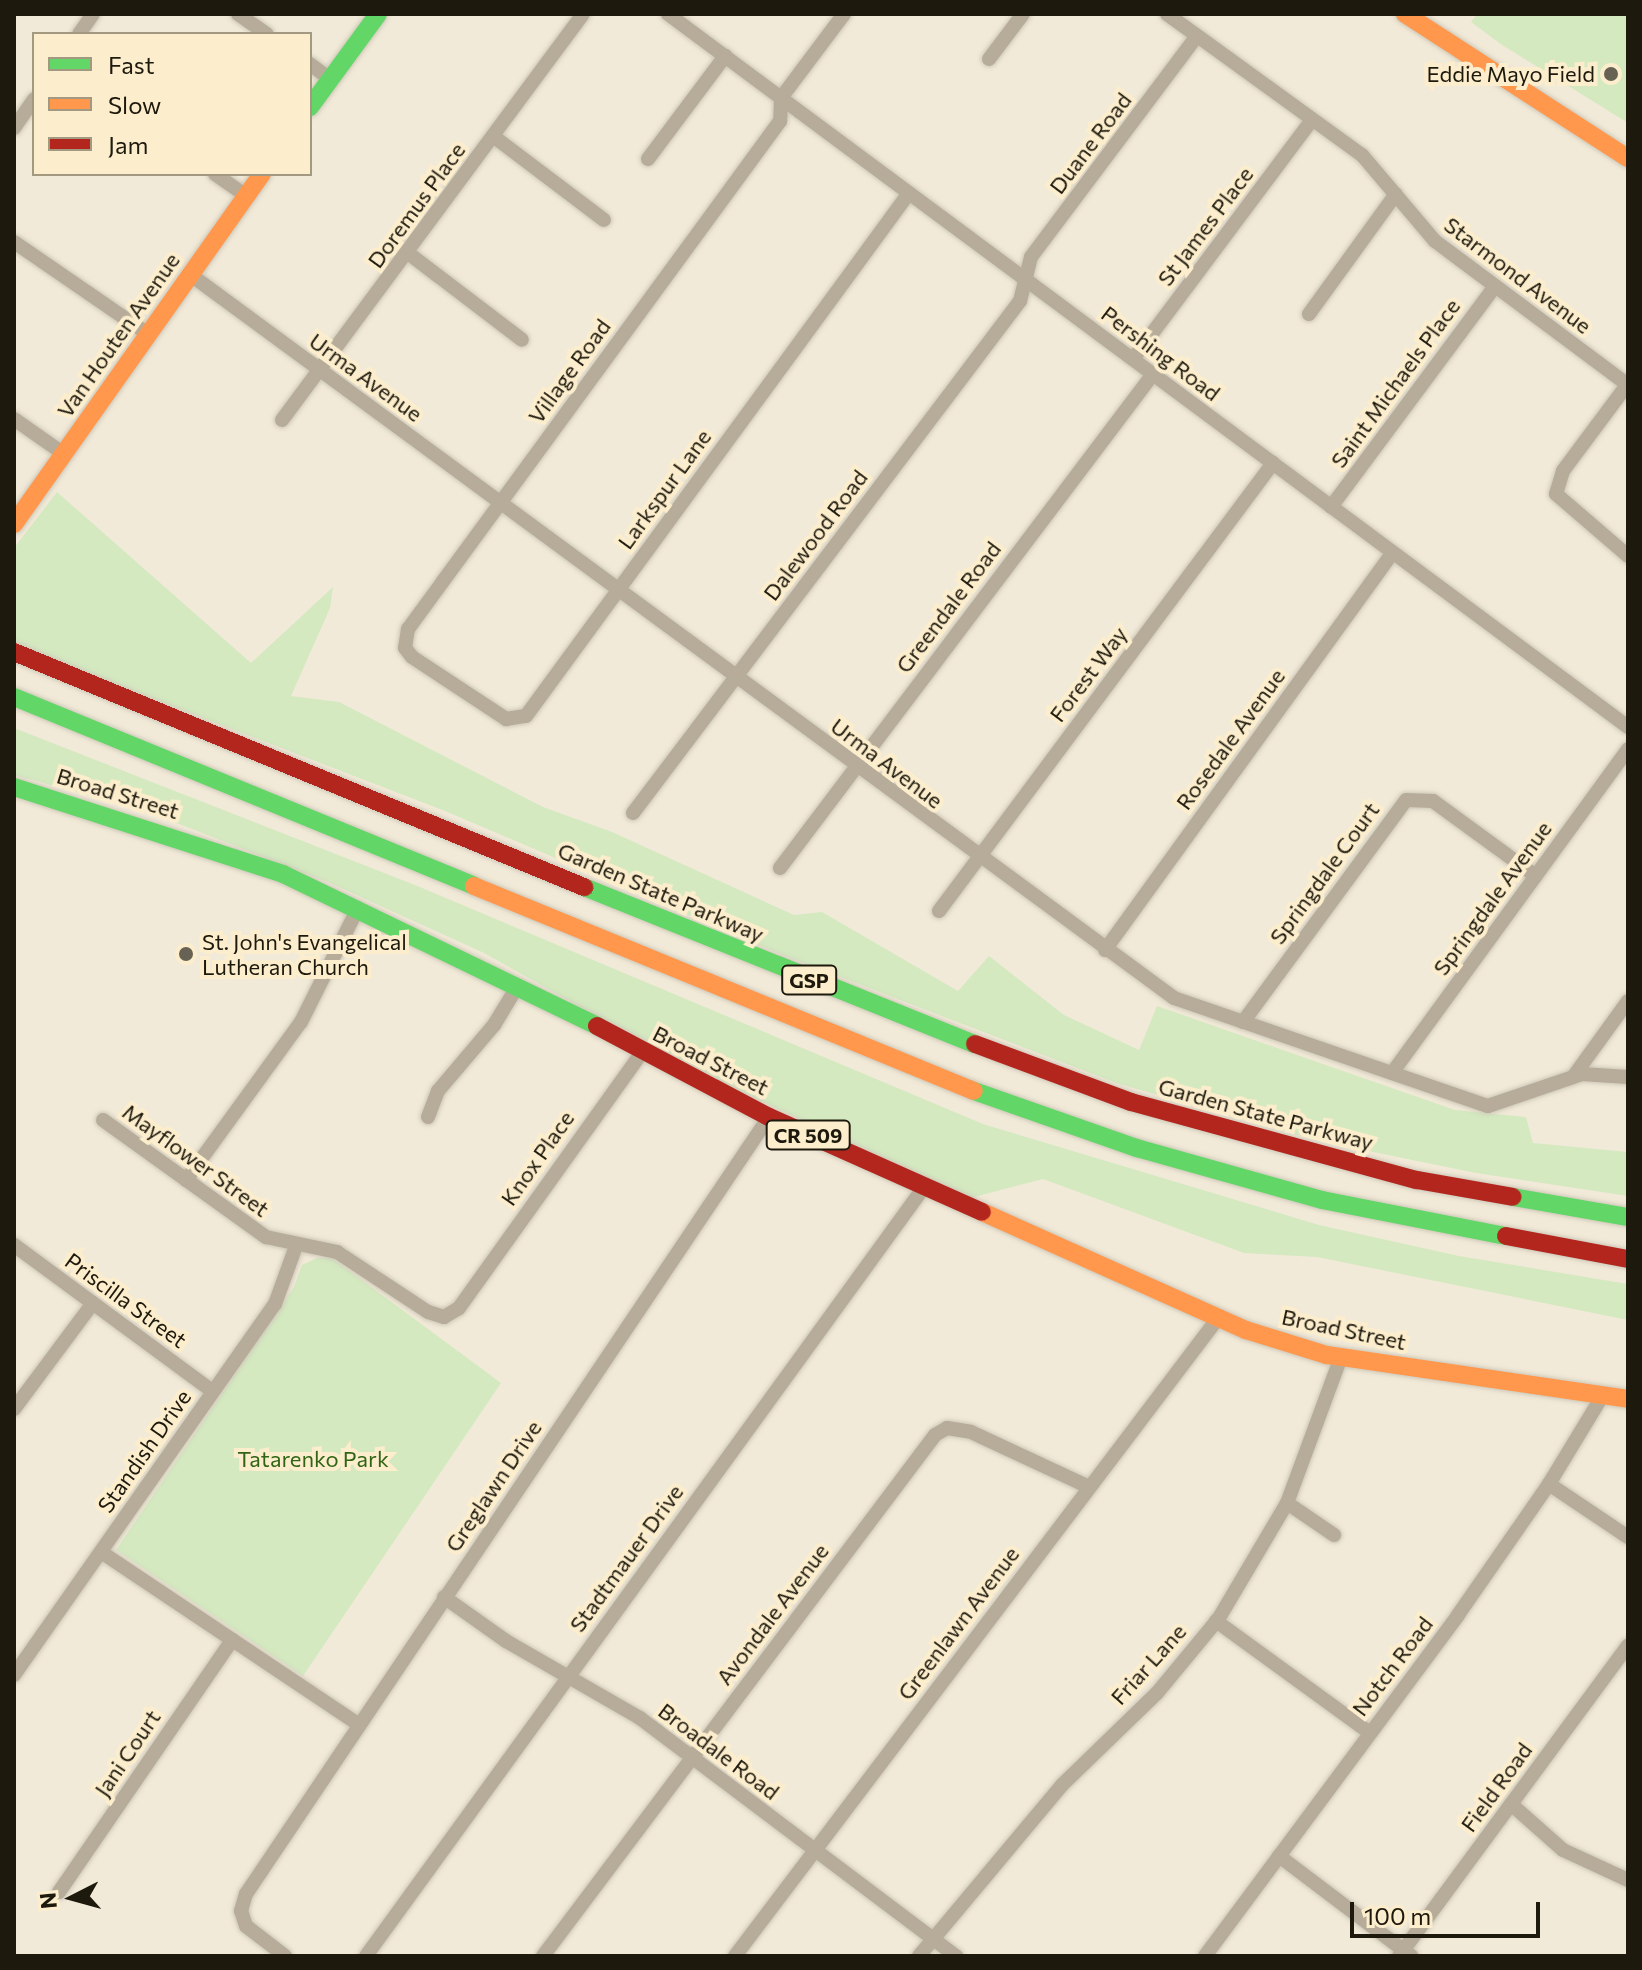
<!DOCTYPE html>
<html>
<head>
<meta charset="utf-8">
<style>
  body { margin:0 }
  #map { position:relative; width:1642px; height:1970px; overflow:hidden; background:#f2ead8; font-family:Commissioner,sans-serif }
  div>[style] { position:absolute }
  .green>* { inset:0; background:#d4e9c0 }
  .roads { filter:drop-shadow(0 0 2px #cec8b9) drop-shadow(0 0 2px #cec8b9) }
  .street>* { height:14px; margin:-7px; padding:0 7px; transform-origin:7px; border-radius:7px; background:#b6ac99 }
  .fast>* { height:18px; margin:-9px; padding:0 9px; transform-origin:9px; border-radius:9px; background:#63d668 }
  .slow>* { height:18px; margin:-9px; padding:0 9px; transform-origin:9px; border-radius:9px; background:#ff974d }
  .jam>* { height:18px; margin:-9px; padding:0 9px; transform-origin:9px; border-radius:9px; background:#b3261e }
  .dots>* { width:22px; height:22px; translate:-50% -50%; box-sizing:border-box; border:4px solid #fceecd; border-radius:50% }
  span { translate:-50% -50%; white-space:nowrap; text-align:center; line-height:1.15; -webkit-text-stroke:8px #fceecd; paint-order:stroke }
  .shield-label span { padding:2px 6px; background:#fceecd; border:2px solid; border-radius:6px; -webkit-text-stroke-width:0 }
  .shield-label { font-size:20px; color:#1e190d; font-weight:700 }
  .poi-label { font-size:22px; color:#1e190d }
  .right { translate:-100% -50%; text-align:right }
  .left { translate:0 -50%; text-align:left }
  .street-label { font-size:22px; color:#1e190d }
  .park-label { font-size:22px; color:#2f6515 }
  .frame { position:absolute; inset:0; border:16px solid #1e190d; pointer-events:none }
  .legend { position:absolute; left:32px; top:32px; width:280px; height:144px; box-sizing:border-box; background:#fceecd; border:2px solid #a39980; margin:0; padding:10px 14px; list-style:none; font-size:24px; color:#1e190d }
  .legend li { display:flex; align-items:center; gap:16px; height:40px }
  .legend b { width:40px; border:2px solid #a39980 }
  .north { position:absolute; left:32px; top:1858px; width:80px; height:80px; -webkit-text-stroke:6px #fceecd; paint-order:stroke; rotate:264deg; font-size:22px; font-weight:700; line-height:32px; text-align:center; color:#1e190d }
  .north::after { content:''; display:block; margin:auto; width:28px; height:36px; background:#1e190d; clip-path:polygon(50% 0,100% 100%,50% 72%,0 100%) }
  .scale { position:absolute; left:1350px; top:1902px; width:190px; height:36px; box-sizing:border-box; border:4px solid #1e190d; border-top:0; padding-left:10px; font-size:24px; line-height:28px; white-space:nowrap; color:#1e190d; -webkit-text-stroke:6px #fceecd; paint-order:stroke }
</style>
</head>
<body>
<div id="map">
  <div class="green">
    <i style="clip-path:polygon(1477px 14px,1628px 14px,1628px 123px,1502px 45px,1471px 22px)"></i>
    <i style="clip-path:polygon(57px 492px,251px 663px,333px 587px,330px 608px,291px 696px,339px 702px,543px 807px,612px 832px,794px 915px,822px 912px,958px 991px,989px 956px,1064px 1015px,1139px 1050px,1157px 1006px,1455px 1110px,1526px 1117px,1533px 1143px,1628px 1152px,1628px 1196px,1476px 1173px,1319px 1141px,1116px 1083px,783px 955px,445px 811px,14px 645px,14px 548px)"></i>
    <i style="clip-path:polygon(14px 728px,415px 885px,983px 1124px,1319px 1225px,1459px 1256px,1628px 1284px,1628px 1320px,1317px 1257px,1244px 1253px,1043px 1179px,970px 1198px,686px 1066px,484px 953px,330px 883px,146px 811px,14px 775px)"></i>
    <i style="clip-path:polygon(317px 1258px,332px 1258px,501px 1383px,303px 1676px,116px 1550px,294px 1287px,302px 1265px)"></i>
  </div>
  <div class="roads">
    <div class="street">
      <i style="left:238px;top:14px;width:35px;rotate:35deg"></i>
      <i style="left:668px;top:14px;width:1196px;rotate:36.6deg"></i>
      <i style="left:844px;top:14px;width:105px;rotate:126.9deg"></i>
      <i style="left:781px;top:98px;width:23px;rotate:92deg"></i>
      <i style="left:780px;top:121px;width:630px;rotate:126.21deg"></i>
      <i style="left:408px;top:629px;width:19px;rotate:99deg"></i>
      <i style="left:405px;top:648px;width:11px;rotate:52deg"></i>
      <i style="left:412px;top:657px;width:113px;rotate:33.4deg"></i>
      <i style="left:506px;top:719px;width:20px;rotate:-9deg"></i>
      <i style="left:526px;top:716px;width:648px;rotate:-53.78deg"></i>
      <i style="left:1167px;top:14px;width:241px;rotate:35.9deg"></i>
      <i style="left:1362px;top:155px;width:113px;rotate:49.7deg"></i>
      <i style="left:1435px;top:241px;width:241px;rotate:36.7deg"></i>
      <i style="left:79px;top:34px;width:24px;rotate:-55deg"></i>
      <i style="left:989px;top:59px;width:56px;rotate:-52.9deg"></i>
      <i style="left:310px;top:64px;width:25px;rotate:37deg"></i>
      <i style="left:14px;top:128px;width:35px;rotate:-55deg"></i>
      <i style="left:493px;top:136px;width:139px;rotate:37.1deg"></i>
      <i style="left:648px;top:159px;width:129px;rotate:-53.2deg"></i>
      <i style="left:215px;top:174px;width:39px;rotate:35deg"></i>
      <i style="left:14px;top:242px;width:163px;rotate:34.5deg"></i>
      <i style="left:408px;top:253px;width:143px;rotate:37.3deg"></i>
      <i style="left:191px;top:275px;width:1220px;rotate:36.33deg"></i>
      <i style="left:1174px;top:998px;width:332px;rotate:19deg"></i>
      <i style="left:1488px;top:1106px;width:99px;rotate:-18.8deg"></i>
      <i style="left:1582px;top:1074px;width:46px;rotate:3.7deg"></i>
      <i style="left:1309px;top:314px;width:148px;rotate:-54.1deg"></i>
      <i style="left:1133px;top:359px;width:299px;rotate:-53.2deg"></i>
      <i style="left:1627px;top:385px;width:107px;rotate:126.7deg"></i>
      <i style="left:1563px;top:471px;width:24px;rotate:107deg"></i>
      <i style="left:1556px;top:494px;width:95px;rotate:40.7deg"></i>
      <i style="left:14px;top:419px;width:61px;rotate:35deg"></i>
      <i style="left:282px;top:420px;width:505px;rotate:-53.45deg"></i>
      <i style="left:1331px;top:507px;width:275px;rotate:-53.4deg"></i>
      <i style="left:633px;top:813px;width:642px;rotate:-52.92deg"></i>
      <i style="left:1020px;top:301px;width:45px;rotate:-76deg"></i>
      <i style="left:1031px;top:257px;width:276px;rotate:-53.1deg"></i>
      <i style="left:780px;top:868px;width:619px;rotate:-52.94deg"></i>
      <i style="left:939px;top:911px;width:559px;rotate:-53.29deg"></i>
      <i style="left:1105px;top:950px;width:490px;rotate:-54.1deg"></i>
      <i style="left:1243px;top:1022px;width:275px;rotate:-53.7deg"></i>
      <i style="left:1406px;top:800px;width:27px;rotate:2deg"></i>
      <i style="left:1433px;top:801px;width:127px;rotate:36.1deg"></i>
      <i style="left:1392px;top:1073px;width:401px;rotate:-53.9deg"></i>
      <i style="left:1573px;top:1077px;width:94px;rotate:-54.1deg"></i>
      <i style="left:428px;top:1117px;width:28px;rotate:-69deg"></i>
      <i style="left:438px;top:1091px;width:87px;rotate:-49.7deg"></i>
      <i style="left:494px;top:1025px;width:44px;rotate:-58.8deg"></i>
      <i style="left:103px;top:1120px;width:201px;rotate:35.7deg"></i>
      <i style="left:266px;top:1237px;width:73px;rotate:11.9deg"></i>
      <i style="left:337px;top:1252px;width:109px;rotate:33.4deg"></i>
      <i style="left:428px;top:1312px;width:17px;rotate:17deg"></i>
      <i style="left:444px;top:1317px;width:17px;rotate:-31deg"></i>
      <i style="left:459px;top:1308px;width:315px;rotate:-54.4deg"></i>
      <i style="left:186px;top:1180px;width:195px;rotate:-54deg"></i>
      <i style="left:301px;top:1022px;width:127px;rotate:-63.4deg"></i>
      <i style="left:14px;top:1245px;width:246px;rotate:36.4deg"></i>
      <i style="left:14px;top:1409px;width:132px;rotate:-53.3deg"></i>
      <i style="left:1549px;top:1484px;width:95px;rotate:33.9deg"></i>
      <i style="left:1287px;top:1503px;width:57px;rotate:34.2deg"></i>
      <i style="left:101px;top:1552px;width:311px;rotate:33.8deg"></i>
      <i style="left:444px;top:1597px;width:76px;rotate:35.4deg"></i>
      <i style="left:506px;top:1641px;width:155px;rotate:29.9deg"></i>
      <i style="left:640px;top:1718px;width:396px;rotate:37deg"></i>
      <i style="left:1216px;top:1621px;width:190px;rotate:36deg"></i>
      <i style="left:14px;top:1675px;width:454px;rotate:-54.9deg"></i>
      <i style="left:275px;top:1304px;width:62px;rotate:-70.1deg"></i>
      <i style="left:1511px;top:1804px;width:69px;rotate:41.5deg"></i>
      <i style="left:1563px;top:1850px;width:72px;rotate:24.8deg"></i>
      <i style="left:1279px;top:1856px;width:166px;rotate:37.1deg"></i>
      <i style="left:59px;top:1892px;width:306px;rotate:-55.5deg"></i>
      <i style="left:285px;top:1956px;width:49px;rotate:-142.4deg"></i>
      <i style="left:246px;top:1926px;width:16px;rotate:-108deg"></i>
      <i style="left:241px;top:1911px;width:18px;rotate:-74deg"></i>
      <i style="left:246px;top:1894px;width:937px;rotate:-56.06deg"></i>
      <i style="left:366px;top:1956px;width:950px;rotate:-54.03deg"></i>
      <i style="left:543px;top:1956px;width:652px;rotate:-53.04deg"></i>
      <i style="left:935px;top:1435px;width:14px;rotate:-30deg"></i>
      <i style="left:947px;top:1428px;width:24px;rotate:9deg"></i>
      <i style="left:971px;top:1432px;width:130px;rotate:25deg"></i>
      <i style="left:735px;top:1956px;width:800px;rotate:-52.87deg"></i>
      <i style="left:919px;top:1956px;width:223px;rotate:-50.1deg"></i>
      <i style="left:1062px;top:1785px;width:132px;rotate:-44.1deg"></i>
      <i style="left:1157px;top:1693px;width:97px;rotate:-50.4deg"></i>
      <i style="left:1219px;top:1618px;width:134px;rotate:-59.4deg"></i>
      <i style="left:1287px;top:1503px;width:156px;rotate:-69.7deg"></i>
      <i style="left:1205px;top:1956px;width:425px;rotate:-53.4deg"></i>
      <i style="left:1458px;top:1615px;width:160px;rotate:-55.2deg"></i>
      <i style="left:1549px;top:1484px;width:104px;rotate:-58.8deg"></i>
      <i style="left:1399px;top:1956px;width:386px;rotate:-53.6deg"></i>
    </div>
    <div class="fast">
      <i style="left:310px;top:107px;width:115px;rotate:-53.8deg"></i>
      <i style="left:14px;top:697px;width:497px;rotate:22.3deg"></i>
      <i style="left:14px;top:787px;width:283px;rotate:17.9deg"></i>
      <i style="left:283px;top:874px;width:349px;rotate:25.8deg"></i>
      <i style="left:584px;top:887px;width:421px;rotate:21.9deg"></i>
      <i style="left:974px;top:1091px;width:173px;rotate:19.3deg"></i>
      <i style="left:1137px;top:1148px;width:192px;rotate:15.7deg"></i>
      <i style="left:1322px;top:1200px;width:187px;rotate:11.1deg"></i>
      <i style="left:1513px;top:1197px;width:117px;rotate:9.9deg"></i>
    </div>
    <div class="slow">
      <i style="left:1405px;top:14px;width:265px;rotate:32.9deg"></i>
      <i style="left:14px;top:524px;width:429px;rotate:-54.7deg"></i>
      <i style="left:474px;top:886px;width:540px;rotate:22.29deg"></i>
      <i style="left:982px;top:1212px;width:289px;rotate:24.1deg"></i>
      <i style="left:1246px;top:1330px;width:85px;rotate:17.2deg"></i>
      <i style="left:1327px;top:1355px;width:304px;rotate:8.3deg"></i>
    </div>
    <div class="jam">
      <i style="left:14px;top:652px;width:617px;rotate:22.41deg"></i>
      <i style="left:597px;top:1026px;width:195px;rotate:27.9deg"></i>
      <i style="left:769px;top:1117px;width:233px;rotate:24deg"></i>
      <i style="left:975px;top:1044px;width:166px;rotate:20.4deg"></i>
      <i style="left:1131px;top:1102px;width:296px;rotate:15.3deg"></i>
      <i style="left:1417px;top:1180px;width:97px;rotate:10deg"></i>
      <i style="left:1506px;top:1236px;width:124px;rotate:10.7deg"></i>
    </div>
  </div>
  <div class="dots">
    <i style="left:1611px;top:74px;background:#686254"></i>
    <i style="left:186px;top:954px;background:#686254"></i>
  </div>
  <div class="shield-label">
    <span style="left:809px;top:980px">GSP</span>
    <span style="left:808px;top:1135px">CR 509</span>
  </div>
  <div class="poi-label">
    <span class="right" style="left:1595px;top:74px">Eddie Mayo Field</span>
    <span class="left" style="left:202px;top:954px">St. John's Evangelical<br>Lutheran Church</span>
  </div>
  <div class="street-label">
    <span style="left:1090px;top:143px;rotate:-53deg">Duane Road</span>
    <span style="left:416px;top:205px;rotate:-54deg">Doremus Place</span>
    <span style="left:1205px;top:226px;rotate:-53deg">St James Place</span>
    <span style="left:1518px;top:275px;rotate:37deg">Starmond Avenue</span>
    <span style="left:118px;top:335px;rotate:-55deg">Van Houten Avenue</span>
    <span style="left:1161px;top:353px;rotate:37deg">Pershing Road</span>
    <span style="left:569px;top:371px;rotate:-54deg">Village Road</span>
    <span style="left:366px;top:377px;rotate:36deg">Urma Avenue</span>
    <span style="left:1395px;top:383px;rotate:-54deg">Saint Michaels Place</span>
    <span style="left:664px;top:489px;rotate:-54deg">Larkspur Lane</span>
    <span style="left:815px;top:535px;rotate:-53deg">Dalewood Road</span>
    <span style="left:948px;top:607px;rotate:-53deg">Greendale Road</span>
    <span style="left:1088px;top:674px;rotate:-53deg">Forest Way</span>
    <span style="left:1230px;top:739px;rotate:-54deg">Rosedale Avenue</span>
    <span style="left:887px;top:763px;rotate:37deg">Urma Avenue</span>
    <span style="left:118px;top:793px;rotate:17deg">Broad Street</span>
    <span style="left:1324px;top:873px;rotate:-54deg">Springdale Court</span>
    <span style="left:661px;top:892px;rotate:23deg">Garden State Parkway</span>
    <span style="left:1492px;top:898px;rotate:-54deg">Springdale Avenue</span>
    <span style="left:711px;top:1060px;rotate:27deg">Broad Street</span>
    <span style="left:1266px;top:1114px;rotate:15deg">Garden State Parkway</span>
    <span style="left:537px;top:1158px;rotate:-55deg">Knox Place</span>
    <span style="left:196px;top:1160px;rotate:36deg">Mayflower Street</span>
    <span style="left:126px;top:1300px;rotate:36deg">Priscilla Street</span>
    <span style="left:1344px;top:1329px;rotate:12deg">Broad Street</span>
    <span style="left:144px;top:1451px;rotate:-55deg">Standish Drive</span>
    <span style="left:493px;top:1486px;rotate:-56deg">Greglawn Drive</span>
    <span style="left:626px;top:1558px;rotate:-54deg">Stadtmauer Drive</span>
    <span style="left:772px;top:1614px;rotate:-53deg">Avondale Avenue</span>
    <span style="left:958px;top:1623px;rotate:-53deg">Greenlawn Avenue</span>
    <span style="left:1148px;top:1664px;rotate:-48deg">Friar Lane</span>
    <span style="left:1392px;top:1666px;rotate:-53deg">Notch Road</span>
    <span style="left:719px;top:1751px;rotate:37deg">Broadale Road</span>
    <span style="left:127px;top:1753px;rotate:-56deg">Jani Court</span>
    <span style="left:1496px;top:1787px;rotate:-54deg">Field Road</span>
  </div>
  <div class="park-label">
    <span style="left:313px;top:1459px">Tatarenko Park</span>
  </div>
  <div class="frame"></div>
  <ul class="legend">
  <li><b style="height:10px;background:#63d668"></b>Fast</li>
  <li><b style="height:10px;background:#ff974d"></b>Slow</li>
  <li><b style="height:10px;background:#b3261e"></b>Jam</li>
  </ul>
  <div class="north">N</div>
  <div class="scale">100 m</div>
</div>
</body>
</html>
